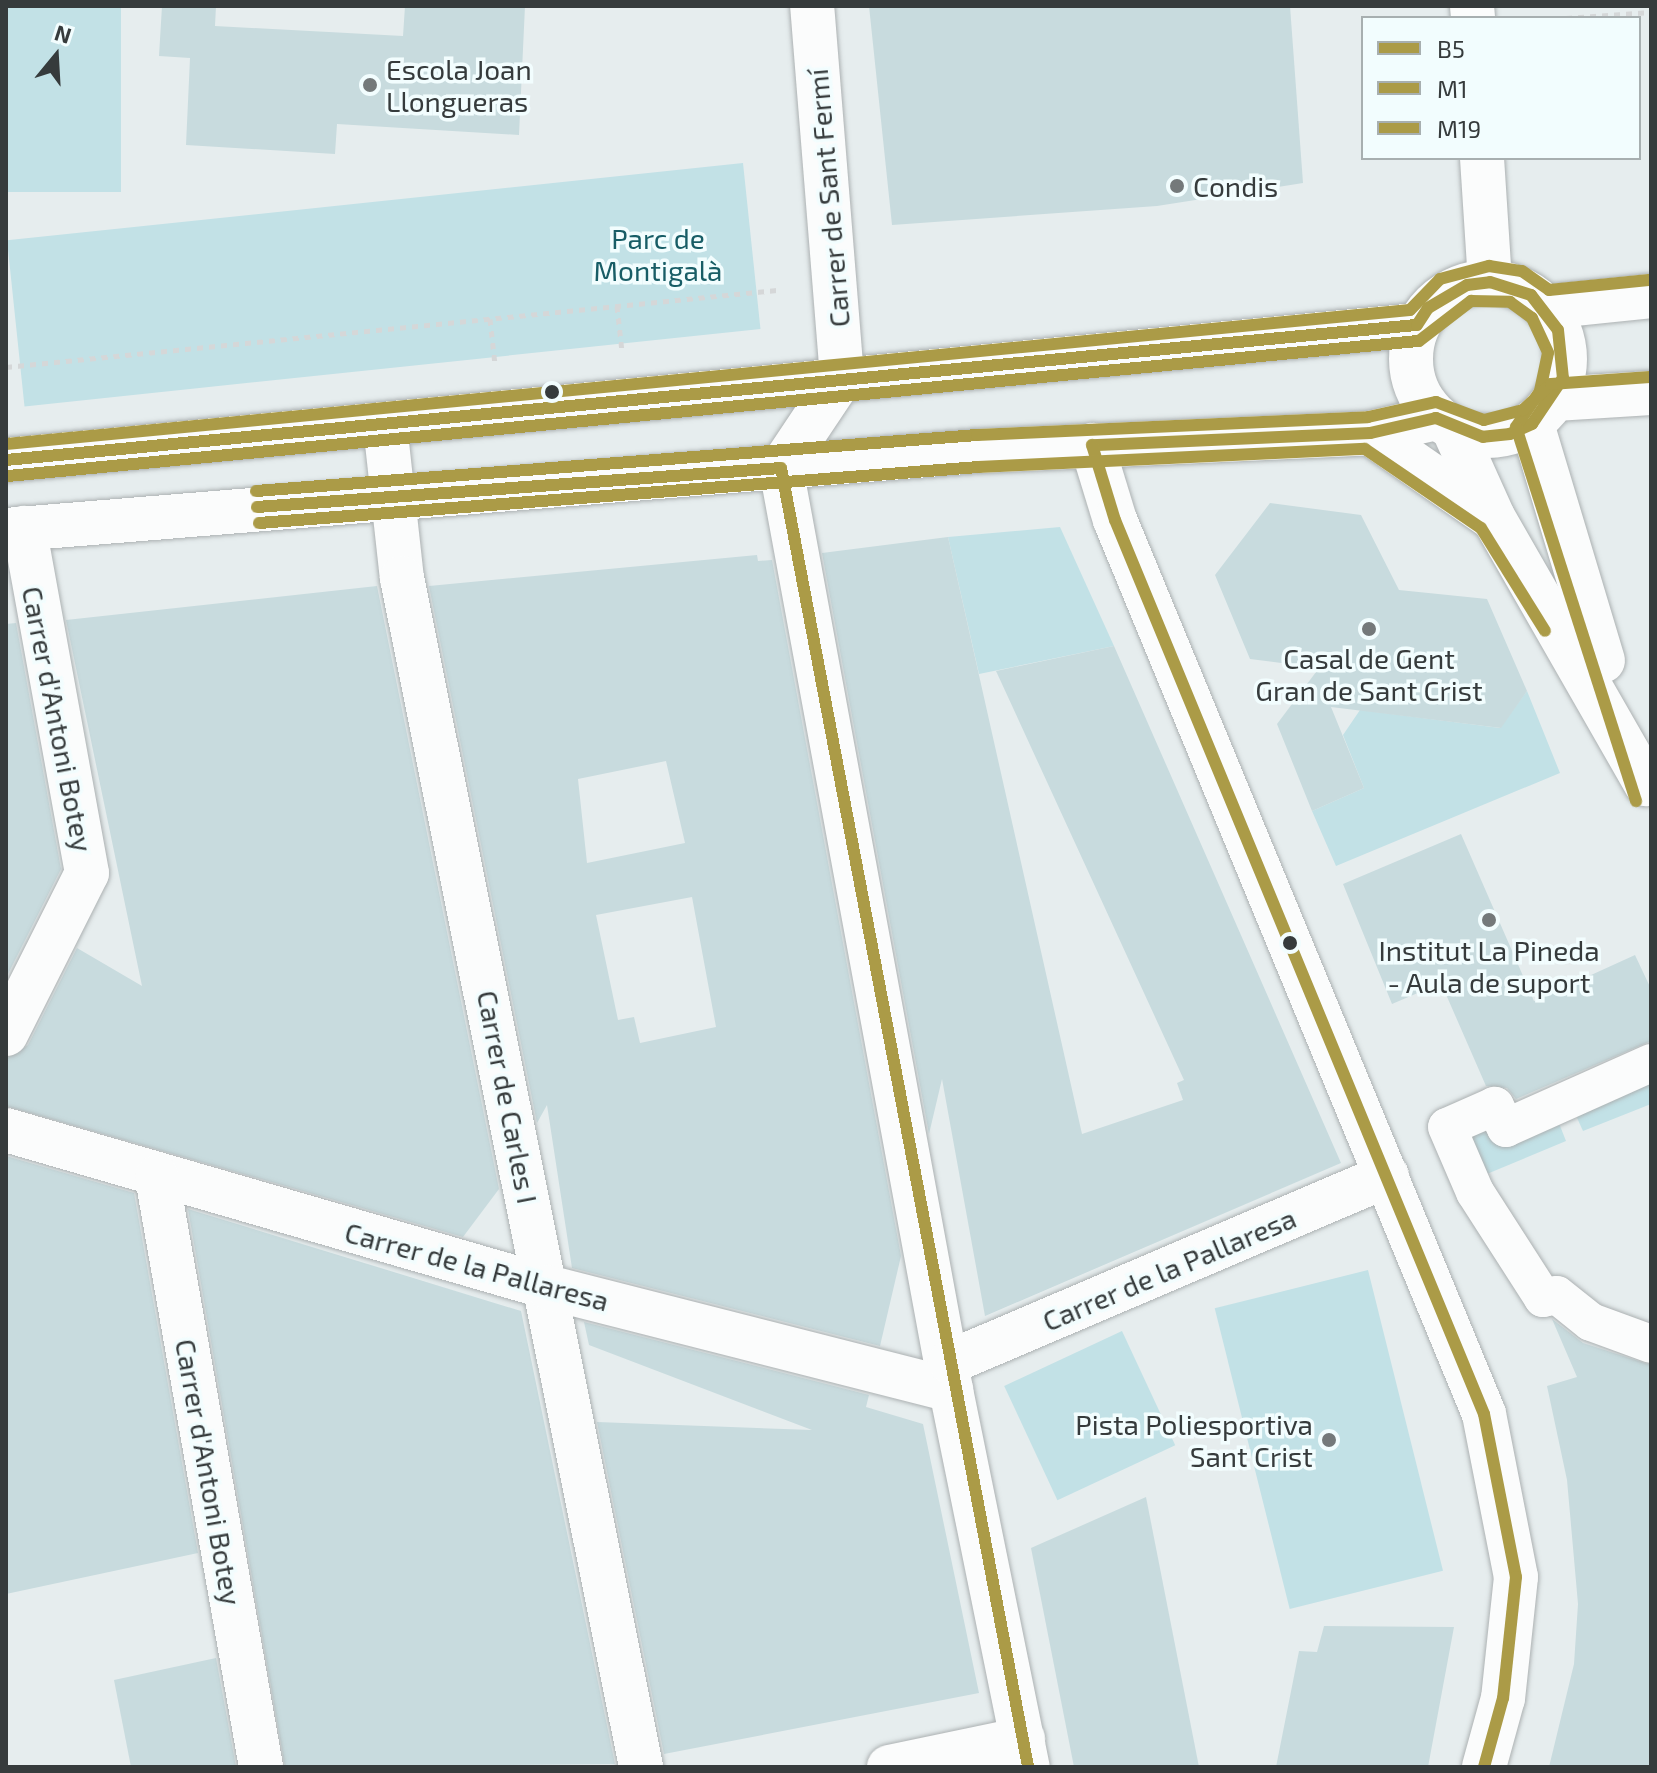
<!DOCTYPE html>
<html>
<head>
<meta charset="utf-8">
<style>
  body { margin:0 }
  #map { position:relative; width:1657px; height:1773px; overflow:hidden; background:#e6edee; font-family:"Exo 2",sans-serif }
  div>[style] { position:absolute }
  .green>* { inset:0; background:#c2e1e6; transform-origin:0 0 }
  .building>* { inset:0; background:#c8dbde }
  .path>* { height:5px; margin-top:-2.5px; transform-origin:0; background:repeating-linear-gradient(90deg,#d5d7d8 0 6px,transparent 0 12px) }
  .roads { filter:drop-shadow(0 0 2px #acb1b2) drop-shadow(0 0 2px #acb1b2) }
  .pedestrian>* { height:38px; margin:-19px; padding:0 19px; transform-origin:19px; border-radius:19px; background:#fbfcfc }
  .minor>* { height:44px; margin:-22px; padding:0 22px; transform-origin:22px; border-radius:22px; background:#fbfcfc }
  .minor>.ring { margin:-22px; padding:0; box-sizing:content-box; background:none; border:44px solid #fbfcfc; border-radius:50% }
  .bus-1>* { height:12px; margin:-6px; padding:0 6px; transform-origin:6px; border-radius:6px; background:#ab9b47 }
  .bus-2>* { height:12px; margin:-6px; padding:0 6px; transform-origin:6px; border-radius:6px; background:#ab9b47 }
  .bus-3>* { height:12px; margin:-6px; padding:0 6px; transform-origin:6px; border-radius:6px; background:#ab9b47 }
  .dots>* { width:22px; height:22px; translate:-50% -50%; box-sizing:border-box; border:4px solid #f2fdfe; border-radius:50% }
  span { translate:-50% -50%; white-space:nowrap; text-align:center; line-height:1.15; -webkit-text-stroke:7px #f2fdfe; paint-order:stroke }
  .poi-label { font-size:28px; color:#363b3c }
  .left { translate:0 -50%; text-align:left }
  .right { translate:-100% -50%; text-align:right }
  .street-label { font-size:28px; color:#363b3c }
  .park-label { font-size:28px; color:#185d66 }
  .frame { position:absolute; inset:0; border:8px solid #363b3c; pointer-events:none }
  .legend { position:absolute; left:1361px; top:16px; width:280px; height:144px; box-sizing:border-box; background:#f2fdfe; border:2px solid #a7afb0; margin:0; padding:10px 14px; list-style:none; font-size:24px; color:#363b3c }
  .legend li { display:flex; align-items:center; gap:16px; height:40px }
  .legend b { width:40px; border:2px solid #a7afb0 }
  .north { position:absolute; left:16px; top:16px; width:80px; height:80px; -webkit-text-stroke:6px #f2fdfe; paint-order:stroke; rotate:18deg; font-size:22px; font-weight:700; line-height:32px; text-align:center; color:#363b3c }
  .north::after { content:''; display:block; margin:auto; width:28px; height:36px; background:#363b3c; clip-path:polygon(50% 0,100% 100%,50% 72%,0 100%) }
</style>
</head>
<body>
<div id="map">
  <div class="green">
    <i style="left:6px;top:6px;width:115px;height:186px"></i>
    <i style="left:743px;top:163px;width:167px;height:740px;rotate:84deg"></i>
    <i style="clip-path:polygon(1060px 527px,1114px 646px,979px 674px,948px 537px)"></i>
    <i style="clip-path:polygon(1527px 691px,1560px 773px,1336px 866px,1312px 811px,1364px 788px,1343px 735px,1360px 710px,1500px 728px)"></i>
    <i style="clip-path:polygon(1651px 1063px,1651px 1104px,1583px 1131px,1569px 1100px)"></i>
    <i style="clip-path:polygon(1553px 1108px,1566px 1141px,1470px 1181px,1447px 1127px)"></i>
    <i style="left:1368px;top:1270px;width:310px;height:158px;rotate:76deg"></i>
    <i style="left:1122px;top:1331px;width:126px;height:130px;rotate:65deg"></i>
  </div>
  <div class="building">
    <i style="clip-path:polygon(162px 6px,216px 6px,215px 26px,403px 36px,405px 6px,525px 6px,519px 135px,337px 124px,335px 154px,186px 145px,190px 58px,159px 56px)"></i>
    <i style="clip-path:polygon(869px 6px,1290px 6px,1303px 183px,1157px 206px,892px 225px)"></i>
    <i style="clip-path:polygon(1270px 503px,1361px 515px,1399px 590px,1487px 599px,1527px 691px,1501px 728px,1331px 707px,1364px 788px,1312px 811px,1277px 724px,1319px 668px,1250px 659px,1215px 575px)"></i>
    <i style="clip-path:polygon(948px 537px,1082px 1134px,1183px 1100px,1177px 1083px,1184px 1080px,996px 671px,1114px 646px,1341px 1163px,985px 1316px,942px 1079px,929px 1134px,822px 553px)"></i>
    <i style="clip-path:polygon(evenodd,757px 555px,758px 561px,772px 560px,901px 1256px,880px 1346px,572px 1268px,547px 1105px,537px 1123px,429px 586px,757px 555px,666px 761px,685px 843px,587px 863px,578px 779px,666px 761px,757px 555px,692px 897px,716px 1027px,640px 1043px,634px 1017px,618px 1020px,596px 915px,692px 897px)"></i>
    <i style="clip-path:polygon(377px 586px,499px 1189px,463px 1237px,6px 1106px,6px 1059px,28px 1045px,77px 948px,142px 986px,66px 620px)"></i>
    <i style="clip-path:polygon(16px 623px,61px 869px,6px 978px,6px 624px)"></i>
    <i style="clip-path:polygon(1461px 834px,1534px 1001px,1635px 955px,1651px 989px,1651px 1041px,1516px 1099px,1507px 1088px,1486px 1086px,1441px 983px,1392px 1004px,1343px 884px)"></i>
    <i style="clip-path:polygon(6px 1156px,134px 1193px,198px 1553px,6px 1594px)"></i>
    <i style="clip-path:polygon(188px 1209px,521px 1311px,615px 1764px,285px 1767px)"></i>
    <i style="clip-path:polygon(1552px 1319px,1583px 1343px,1651px 1365px,1651px 1767px,1549px 1767px,1574px 1664px,1578px 1604px,1567px 1480px,1547px 1386px,1577px 1377px)"></i>
    <i style="clip-path:polygon(584px 1322px,869px 1395px,866px 1407px,923px 1424px,979px 1693px,664px 1754px,597px 1422px,812px 1430px,589px 1345px)"></i>
    <i style="clip-path:polygon(1146px 1497px,1199px 1767px,1074px 1767px,1031px 1548px)"></i>
    <i style="clip-path:polygon(1324px 1626px,1454px 1627px,1428px 1767px,1276px 1767px,1299px 1651px,1317px 1652px)"></i>
    <i style="clip-path:polygon(216px 1658px,236px 1767px,131px 1767px,114px 1680px)"></i>
  </div>
  <div class="path">
    <i style="left:1566px;top:18px;width:85px;rotate:-4deg"></i>
    <i style="left:617px;top:306px;width:45px;rotate:83.7deg"></i>
    <i style="left:490px;top:319px;width:45px;rotate:83.7deg"></i>
    <i style="left:6px;top:367px;width:775px;rotate:-5.7deg"></i>
  </div>
  <div class="roads">
    <div class="pedestrian">
      <i style="left:1651px;top:1063px;width:159px;rotate:155.9deg"></i>
      <i style="left:1506px;top:1128px;width:25px;rotate:-117deg"></i>
      <i style="left:1495px;top:1106px;width:52px;rotate:156.4deg"></i>
      <i style="left:1447px;top:1127px;width:71px;rotate:66.7deg"></i>
      <i style="left:1475px;top:1192px;width:126px;rotate:57.3deg"></i>
      <i style="left:1543px;top:1298px;width:14px;rotate:-12deg"></i>
      <i style="left:1557px;top:1295px;width:43px;rotate:38.5deg"></i>
      <i style="left:1591px;top:1322px;width:64px;rotate:20.1deg"></i>
    </div>
    <div class="minor">
      <i style="left:1472px;top:6px;width:12px;rotate:85deg"></i>
      <i style="left:1482px;top:158px;width:124px;rotate:86.3deg"></i>
      <i class="ring" style="left:1411px;top:282px;width:110px;height:110px"></i>
      <i style="left:1545px;top:307px;width:107px;rotate:-5.9deg"></i>
      <i style="left:1555px;top:399px;width:96px;rotate:-3.6deg"></i>
      <i style="left:1532px;top:424px;width:247px;rotate:73.3deg"></i>
      <i style="left:385px;top:425px;width:154px;rotate:83.7deg"></i>
      <i style="left:402px;top:578px;width:1213px;rotate:78.63deg"></i>
      <i style="left:1453px;top:428px;width:98px;rotate:65.8deg"></i>
      <i style="left:1493px;top:517px;width:308px;rotate:60.2deg"></i>
      <i style="left:1370px;top:433px;width:146px;rotate:34.7deg"></i>
      <i style="left:1092px;top:445px;width:78px;rotate:73deg"></i>
      <i style="left:1115px;top:520px;width:967px;rotate:67.57deg"></i>
      <i style="left:1484px;top:1414px;width:166px;rotate:78.9deg"></i>
      <i style="left:1516px;top:1577px;width:122px;rotate:96.1deg"></i>
      <i style="left:1503px;top:1698px;width:72px;rotate:105.4deg"></i>
      <i style="left:6px;top:460px;width:1417px;rotate:-5.47deg"></i>
      <i style="left:781px;top:468px;width:938px;rotate:79.55deg"></i>
      <i style="left:951px;top:1390px;width:385px;rotate:78.5deg"></i>
      <i style="left:781px;top:468px;width:110px;rotate:-56.2deg"></i>
      <i style="left:842px;top:377px;width:372px;rotate:-94.6deg"></i>
      <i style="left:6px;top:530px;width:975px;rotate:-4.65deg"></i>
      <i style="left:978px;top:451px;width:392px;rotate:-2.6deg"></i>
      <i style="left:1370px;top:433px;width:68px;rotate:-12.8deg"></i>
      <i style="left:6px;top:1034px;width:180px;rotate:-63.3deg"></i>
      <i style="left:87px;top:873px;width:351px;rotate:-100.3deg"></i>
      <i style="left:6px;top:1130px;width:563px;rotate:16.18deg"></i>
      <i style="left:547px;top:1287px;width:417px;rotate:14.3deg"></i>
      <i style="left:157px;top:1177px;width:599px;rotate:80deg"></i>
      <i style="left:950px;top:1362px;width:475px;rotate:-23.1deg"></i>
      <i style="left:889px;top:1767px;width:137px;rotate:-11.8deg"></i>
    </div>
  </div>
  <div class="bus-1">
    <i style="left:6px;top:460px;width:1417px;rotate:-5.47deg"></i>
    <i style="left:1417px;top:325px;width:20px;rotate:-57deg"></i>
    <i style="left:1428px;top:308px;width:45px;rotate:-30.5deg"></i>
    <i style="left:1467px;top:285px;width:23px;rotate:-7deg"></i>
    <i style="left:1490px;top:282px;width:43px;rotate:17.6deg"></i>
    <i style="left:1531px;top:295px;width:44px;rotate:52.4deg"></i>
    <i style="left:1558px;top:330px;width:48px;rotate:84.1deg"></i>
    <i style="left:1563px;top:378px;width:55px;rotate:124deg"></i>
    <i style="left:1532px;top:424px;width:24px;rotate:156deg"></i>
    <i style="left:1510px;top:434px;width:27px;rotate:174deg"></i>
    <i style="left:1483px;top:437px;width:51px;rotate:-158deg"></i>
    <i style="left:1436px;top:418px;width:68px;rotate:167.2deg"></i>
    <i style="left:1370px;top:433px;width:278px;rotate:177.5deg"></i>
    <i style="left:1092px;top:445px;width:78px;rotate:73deg"></i>
    <i style="left:1115px;top:520px;width:967px;rotate:67.57deg"></i>
    <i style="left:1484px;top:1414px;width:166px;rotate:78.9deg"></i>
    <i style="left:1516px;top:1577px;width:122px;rotate:96.1deg"></i>
    <i style="left:1503px;top:1698px;width:72px;rotate:105.4deg"></i>
    <i style="left:257px;top:507px;width:525px;rotate:-4.26deg"></i>
    <i style="left:781px;top:468px;width:1322px;rotate:79.23deg"></i>
  </div>
  <div class="bus-2">
    <i style="left:8px;top:476px;width:1417px;rotate:-5.47deg"></i>
    <i style="left:1419px;top:341px;width:66px;rotate:-37.6deg"></i>
    <i style="left:1471px;top:301px;width:39px;rotate:1deg"></i>
    <i style="left:1510px;top:302px;width:27px;rotate:36deg"></i>
    <i style="left:1532px;top:318px;width:38px;rotate:65deg"></i>
    <i style="left:1548px;top:353px;width:39px;rotate:102deg"></i>
    <i style="left:1540px;top:391px;width:43px;rotate:123.7deg"></i>
    <i style="left:1516px;top:427px;width:393px;rotate:72.2deg"></i>
    <i style="left:259px;top:523px;width:722px;rotate:-4.45deg"></i>
    <i style="left:979px;top:467px;width:386px;rotate:-2.7deg"></i>
    <i style="left:1365px;top:449px;width:140px;rotate:34.3deg"></i>
    <i style="left:1481px;top:528px;width:121px;rotate:58.1deg"></i>
  </div>
  <div class="bus-3">
    <i style="left:6px;top:444px;width:1410px;rotate:-5.45deg"></i>
    <i style="left:1410px;top:310px;width:43px;rotate:-45.9deg"></i>
    <i style="left:1440px;top:279px;width:51px;rotate:-14.9deg"></i>
    <i style="left:1489px;top:266px;width:33px;rotate:9deg"></i>
    <i style="left:1522px;top:271px;width:33px;rotate:35deg"></i>
    <i style="left:1549px;top:290px;width:100px;rotate:-5.7deg"></i>
    <i style="left:256px;top:491px;width:723px;rotate:-4.44deg"></i>
    <i style="left:977px;top:435px;width:391px;rotate:-2.6deg"></i>
    <i style="left:1368px;top:417px;width:70px;rotate:-12.4deg"></i>
    <i style="left:1436px;top:402px;width:51px;rotate:20.6deg"></i>
    <i style="left:1484px;top:420px;width:40px;rotate:-14.4deg"></i>
    <i style="left:1523px;top:410px;width:38px;rotate:-43deg"></i>
    <i style="left:1551px;top:384px;width:99px;rotate:-4deg"></i>
  </div>
  <div class="dots">
    <i style="left:370px;top:85px;background:#74797a"></i>
    <i style="left:1177px;top:186px;background:#74797a"></i>
    <i style="left:552px;top:392px;background:#363b3c"></i>
    <i style="left:1369px;top:629px;background:#74797a"></i>
    <i style="left:1489px;top:920px;background:#74797a"></i>
    <i style="left:1290px;top:943px;background:#363b3c"></i>
    <i style="left:1329px;top:1440px;background:#74797a"></i>
  </div>
  <div class="poi-label">
    <span class="left" style="left:386px;top:85px">Escola Joan<br>Llongueras</span>
    <span class="left" style="left:1193px;top:186px">Condis</span>
    <span style="left:1369px;top:674px">Casal de Gent<br>Gran de Sant Crist</span>
    <span style="left:1489px;top:966px">Institut La Pineda<br>- Aula de suport</span>
    <span class="right" style="left:1313px;top:1440px">Pista Poliesportiva<br>Sant Crist</span>
  </div>
  <div class="street-label">
    <span style="left:828px;top:198px;rotate:-95deg">Carrer de Sant Fermí</span>
    <span style="left:58px;top:719px;rotate:79deg">Carrer d'Antoni Botey</span>
    <span style="left:508px;top:1097px;rotate:79deg">Carrer de Carles I</span>
    <span style="left:477px;top:1266px;rotate:15deg">Carrer de la Pallaresa</span>
    <span style="left:1169px;top:1269px;rotate:-23deg">Carrer de la Pallaresa</span>
    <span style="left:209px;top:1472px;rotate:80deg">Carrer d'Antoni Botey</span>
  </div>
  <div class="park-label">
    <span style="left:658px;top:254px">Parc de<br>Montigalà</span>
  </div>
  <div class="frame"></div>
  <ul class="legend">
  <li><b style="height:10px;background:#ab9b47"></b>B5</li>
  <li><b style="height:10px;background:#ab9b47"></b>M1</li>
  <li><b style="height:10px;background:#ab9b47"></b>M19</li>
  </ul>
  <div class="north">N</div>
</div>
</body>
</html>
